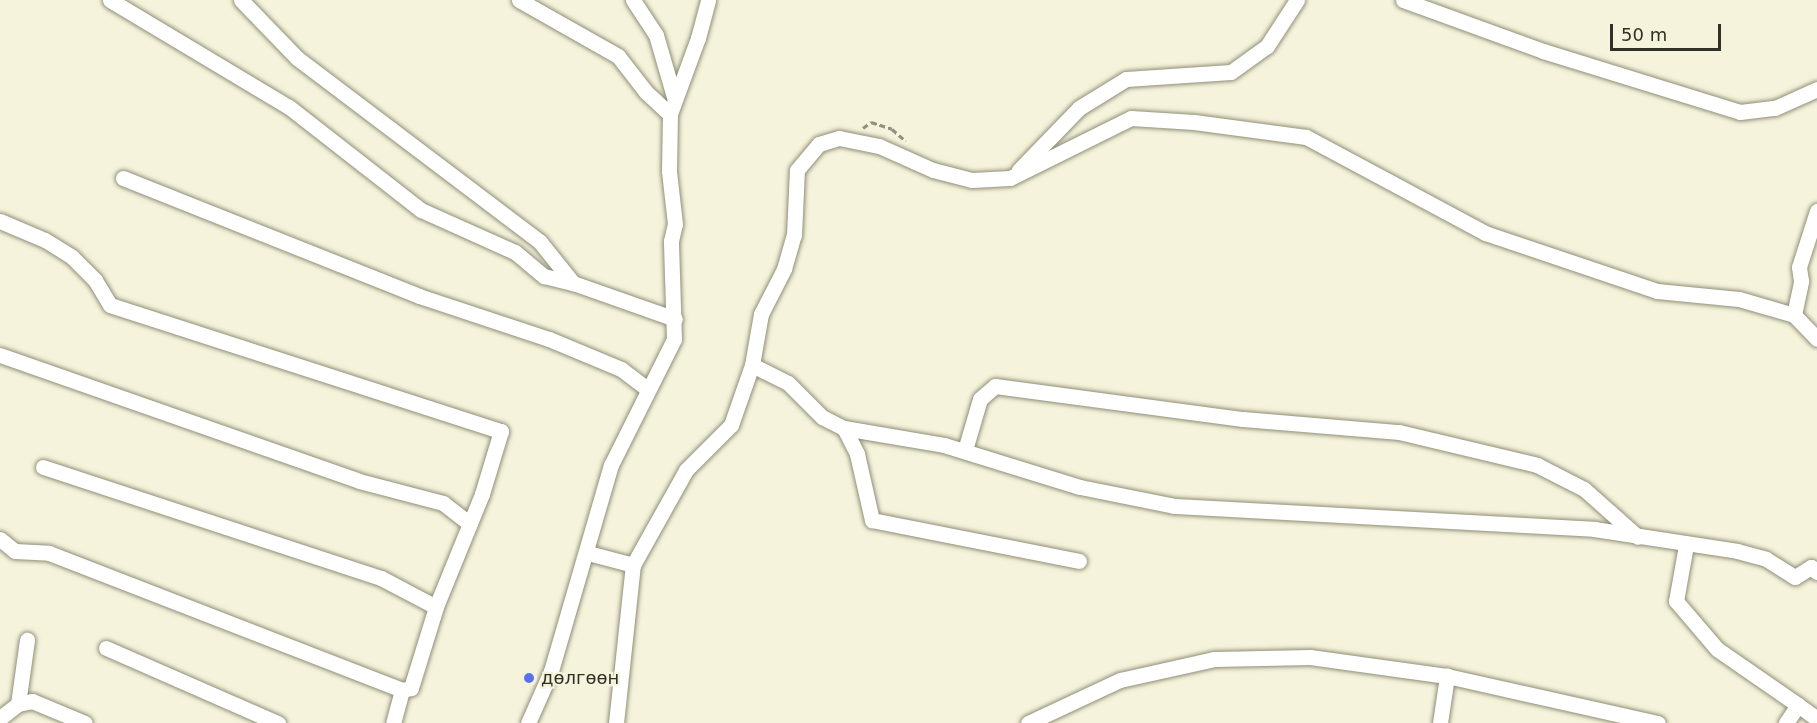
<!DOCTYPE html>
<html>
<head>
<meta charset="utf-8">
<style>
  body { margin:0 }
  #map { position:relative; width:1817px; height:723px; overflow:hidden; background:#f5f3db; font-family:"DejaVu Sans",sans-serif }
  div>[style] { position:absolute }
  .path>* { height:3px; margin-top:-1.5px; transform-origin:0; background:repeating-linear-gradient(90deg,#929080 0 6px,transparent 0 9px) }
  .roads { filter:drop-shadow(0 0 2px #908e78) drop-shadow(0 0 2px #908e78) }
  .street>* { height:15px; margin:-7.5px; padding:0 7.5px; transform-origin:7.5px; border-radius:7.5px; background:#fff }
  .dots>* { width:16px; height:16px; translate:-50% -50%; box-sizing:border-box; border:3px solid #f5f3db; border-radius:50% }
  span { translate:-50% -50%; white-space:nowrap; text-align:center; line-height:1.15; -webkit-text-stroke:4.5px #f5f3db; paint-order:stroke }
  .poi-label { font-size:18px; color:#313027 }
  .left { translate:0 -50%; text-align:left }
  .scale { position:absolute; left:1610px; top:24px; width:111px; height:27px; box-sizing:border-box; border:3px solid #313027; border-top:0; padding-left:8px; font-size:18px; line-height:21px; white-space:nowrap; color:#313027; -webkit-text-stroke:4px #f5f3db; paint-order:stroke }
</style>
</head>
<body>
<div id="map">
  <div class="path">
    <i style="left:863px;top:128px;width:10px;rotate:-37deg"></i>
    <i style="left:871px;top:122px;width:22px;rotate:18deg"></i>
    <i style="left:892px;top:129px;width:18px;rotate:41deg"></i>
  </div>
  <div class="roads">
    <div class="street">
      <i style="left:110px;top:0;width:209px;rotate:30.9deg"></i>
      <i style="left:289px;top:107px;width:167px;rotate:38deg"></i>
      <i style="left:421px;top:210px;width:103px;rotate:24.1deg"></i>
      <i style="left:515px;top:252px;width:38px;rotate:40deg"></i>
      <i style="left:544px;top:276px;width:30px;rotate:14deg"></i>
      <i style="left:241px;top:0;width:81px;rotate:46deg"></i>
      <i style="left:297px;top:58px;width:305px;rotate:37.1deg"></i>
      <i style="left:540px;top:242px;width:53px;rotate:51.2deg"></i>
      <i style="left:573px;top:283px;width:108px;rotate:19.4deg"></i>
      <i style="left:519px;top:0;width:114px;rotate:29.5deg"></i>
      <i style="left:618px;top:56px;width:46px;rotate:52.1deg"></i>
      <i style="left:646px;top:92px;width:33px;rotate:43deg"></i>
      <i style="left:633px;top:0;width:42px;rotate:56.7deg"></i>
      <i style="left:656px;top:35px;width:65px;rotate:73.8deg"></i>
      <i style="left:1403px;top:0;width:149px;rotate:20deg"></i>
      <i style="left:1543px;top:51px;width:206px;rotate:17.2deg"></i>
      <i style="left:1740px;top:112px;width:35px;rotate:-7deg"></i>
      <i style="left:1775px;top:108px;width:46px;rotate:-24.3deg"></i>
      <i style="left:1019px;top:170px;width:86px;rotate:-45.9deg"></i>
      <i style="left:1079px;top:108px;width:55px;rotate:-31.7deg"></i>
      <i style="left:1126px;top:79px;width:105px;rotate:-3.8deg"></i>
      <i style="left:1231px;top:72px;width:44px;rotate:-35.8deg"></i>
      <i style="left:1267px;top:46px;width:55px;rotate:-56.9deg"></i>
      <i style="left:123px;top:178px;width:319px;rotate:21.7deg"></i>
      <i style="left:419px;top:296px;width:137px;rotate:18.3deg"></i>
      <i style="left:549px;top:339px;width:78px;rotate:22.6deg"></i>
      <i style="left:621px;top:369px;width:31px;rotate:37deg"></i>
      <i style="left:0;top:221px;width:49px;rotate:22.9deg"></i>
      <i style="left:45px;top:240px;width:32px;rotate:32deg"></i>
      <i style="left:72px;top:257px;width:33px;rotate:45deg"></i>
      <i style="left:95px;top:280px;width:29px;rotate:59deg"></i>
      <i style="left:110px;top:305px;width:411px;rotate:17.9deg"></i>
      <i style="left:501px;top:431px;width:66px;rotate:106.8deg"></i>
      <i style="left:482px;top:494px;width:122px;rotate:112.2deg"></i>
      <i style="left:436px;top:607px;width:85px;rotate:107.2deg"></i>
      <i style="left:411px;top:688px;width:9px;rotate:167deg"></i>
      <i style="left:402px;top:690px;width:34px;rotate:105deg"></i>
      <i style="left:1794px;top:315px;width:35px;rotate:-78deg"></i>
      <i style="left:1801px;top:281px;width:14px;rotate:-98deg"></i>
      <i style="left:1799px;top:267px;width:59px;rotate:-72.2deg"></i>
      <i style="left:0;top:355px;width:380px;rotate:19.3deg"></i>
      <i style="left:359px;top:481px;width:87px;rotate:14.7deg"></i>
      <i style="left:443px;top:503px;width:34px;rotate:38deg"></i>
      <i style="left:752px;top:365px;width:52px;rotate:-80deg"></i>
      <i style="left:761px;top:314px;width:51px;rotate:-62.9deg"></i>
      <i style="left:784px;top:269px;width:35px;rotate:-74deg"></i>
      <i style="left:794px;top:235px;width:65px;rotate:-87.4deg"></i>
      <i style="left:797px;top:170px;width:34px;rotate:-50deg"></i>
      <i style="left:819px;top:144px;width:21px;rotate:-17deg"></i>
      <i style="left:839px;top:138px;width:41px;rotate:11.3deg"></i>
      <i style="left:879px;top:146px;width:59px;rotate:24deg"></i>
      <i style="left:933px;top:170px;width:40px;rotate:14.4deg"></i>
      <i style="left:972px;top:180px;width:38px;rotate:-3deg"></i>
      <i style="left:1010px;top:178px;width:135px;rotate:-26.4deg"></i>
      <i style="left:1131px;top:118px;width:63px;rotate:3.6deg"></i>
      <i style="left:1194px;top:122px;width:113px;rotate:7.6deg"></i>
      <i style="left:1306px;top:137px;width:203px;rotate:28.2deg"></i>
      <i style="left:1485px;top:233px;width:182px;rotate:18.6deg"></i>
      <i style="left:1657px;top:291px;width:82px;rotate:5.6deg"></i>
      <i style="left:1739px;top:299px;width:57px;rotate:16.2deg"></i>
      <i style="left:1794px;top:315px;width:33px;rotate:46deg"></i>
      <i style="left:844px;top:428px;width:101px;rotate:9.6deg"></i>
      <i style="left:944px;top:445px;width:142px;rotate:17.2deg"></i>
      <i style="left:1080px;top:487px;width:96px;rotate:11.4deg"></i>
      <i style="left:1174px;top:506px;width:421px;rotate:3.1deg"></i>
      <i style="left:1594px;top:529px;width:145px;rotate:8.7deg"></i>
      <i style="left:1737px;top:551px;width:30px;rotate:15deg"></i>
      <i style="left:1766px;top:559px;width:34px;rotate:32deg"></i>
      <i style="left:1795px;top:577px;width:19px;rotate:-32deg"></i>
      <i style="left:1811px;top:567px;width:8px;rotate:40deg"></i>
      <i style="left:965px;top:450px;width:53px;rotate:-73.6deg"></i>
      <i style="left:980px;top:399px;width:20px;rotate:-41deg"></i>
      <i style="left:995px;top:386px;width:250px;rotate:7.6deg"></i>
      <i style="left:1243px;top:419px;width:157px;rotate:4.8deg"></i>
      <i style="left:1399px;top:432px;width:142px;rotate:13.4deg"></i>
      <i style="left:1537px;top:465px;width:53px;rotate:27.1deg"></i>
      <i style="left:1584px;top:489px;width:72px;rotate:41.6deg"></i>
      <i style="left:43px;top:467px;width:356px;rotate:18.2deg"></i>
      <i style="left:381px;top:578px;width:62px;rotate:27.8deg"></i>
      <i style="left:0;top:539px;width:19px;rotate:39deg"></i>
      <i style="left:15px;top:551px;width:34px;rotate:3deg"></i>
      <i style="left:49px;top:553px;width:379px;rotate:21.2deg"></i>
      <i style="left:1686px;top:545px;width:57px;rotate:100.1deg"></i>
      <i style="left:1676px;top:601px;width:63px;rotate:49.5deg"></i>
      <i style="left:1717px;top:649px;width:98px;rotate:34.7deg"></i>
      <i style="left:1798px;top:705px;width:22px;rotate:124deg"></i>
      <i style="left:588px;top:553px;width:47px;rotate:14.9deg"></i>
      <i style="left:633px;top:565px;width:109px;rotate:-60.8deg"></i>
      <i style="left:686px;top:470px;width:64px;rotate:-45deg"></i>
      <i style="left:731px;top:425px;width:64px;rotate:-70.7deg"></i>
      <i style="left:752px;top:365px;width:40px;rotate:26.6deg"></i>
      <i style="left:788px;top:383px;width:48px;rotate:45deg"></i>
      <i style="left:822px;top:417px;width:25px;rotate:27deg"></i>
      <i style="left:844px;top:428px;width:29px;rotate:63deg"></i>
      <i style="left:857px;top:454px;width:68px;rotate:77.2deg"></i>
      <i style="left:872px;top:520px;width:211px;rotate:11.2deg"></i>
      <i style="left:106px;top:648px;width:188px;rotate:23.6deg"></i>
      <i style="left:18px;top:704px;width:65px;rotate:-82deg"></i>
      <i style="left:1798px;top:705px;width:24px;rotate:36deg"></i>
      <i style="left:0;top:718px;width:23px;rotate:-38deg"></i>
      <i style="left:18px;top:704px;width:14px;rotate:-12deg"></i>
      <i style="left:32px;top:701px;width:57px;rotate:22.5deg"></i>
      <i style="left:528px;top:723px;width:57px;rotate:-66.1deg"></i>
      <i style="left:551px;top:671px;width:215px;rotate:-73.8deg"></i>
      <i style="left:611px;top:465px;width:141px;rotate:-63.4deg"></i>
      <i style="left:674px;top:339px;width:98px;rotate:-91.8deg"></i>
      <i style="left:671px;top:241px;width:17px;rotate:-77deg"></i>
      <i style="left:675px;top:224px;width:53px;rotate:-96.5deg"></i>
      <i style="left:669px;top:171px;width:57px;rotate:-89deg"></i>
      <i style="left:670px;top:114px;width:81px;rotate:-69.8deg"></i>
      <i style="left:698px;top:38px;width:39px;rotate:-75deg"></i>
      <i style="left:616px;top:723px;width:159px;rotate:-83.9deg"></i>
      <i style="left:1028px;top:723px;width:102px;rotate:-25.1deg"></i>
      <i style="left:1120px;top:680px;width:96px;rotate:-12.6deg"></i>
      <i style="left:1214px;top:659px;width:96px;rotate:-1.2deg"></i>
      <i style="left:1310px;top:657px;width:138px;rotate:7.9deg"></i>
      <i style="left:1447px;top:676px;width:216px;rotate:12.6deg"></i>
      <i style="left:1440px;top:723px;width:48px;rotate:-81.5deg"></i>
    </div>
  </div>
  <div class="dots">
    <i style="left:529px;top:678px;background:#5a72e9"></i>
  </div>
  <div class="poi-label">
    <span class="left" style="left:541px;top:678px">дөлгөөн</span>
  </div>
  <div class="scale">50 m</div>
</div>
</body>
</html>
